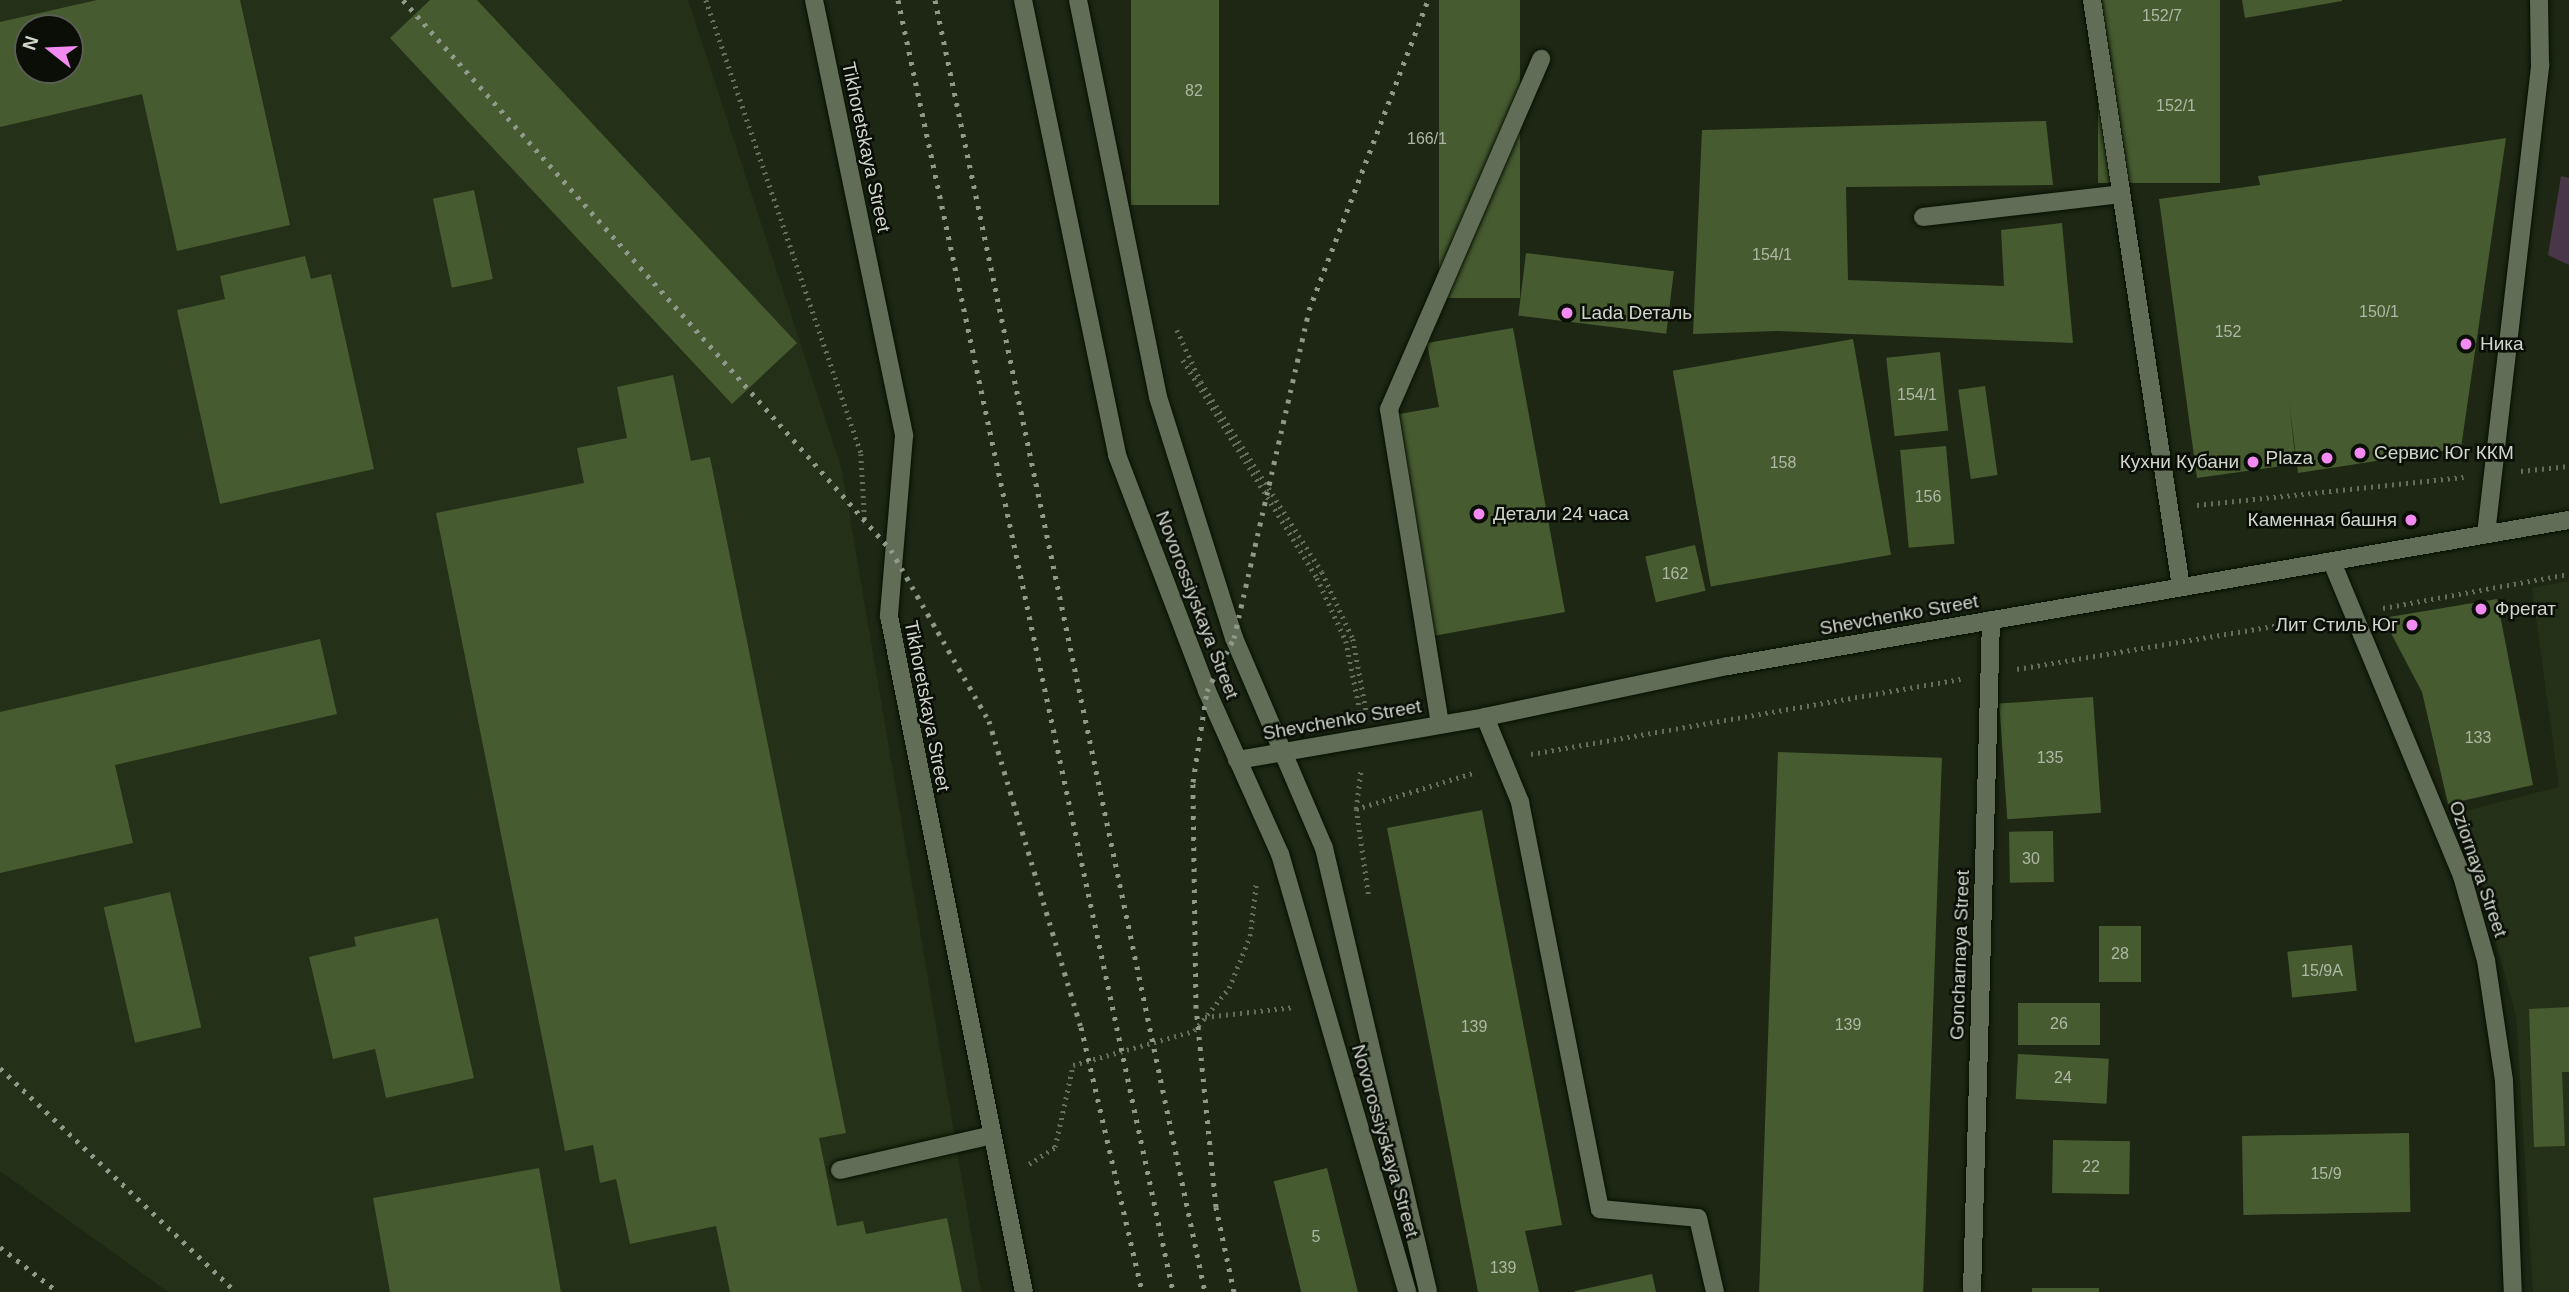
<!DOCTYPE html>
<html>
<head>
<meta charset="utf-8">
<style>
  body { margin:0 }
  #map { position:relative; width:2569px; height:1292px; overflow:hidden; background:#1d2713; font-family:Arial,sans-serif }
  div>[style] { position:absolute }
  .built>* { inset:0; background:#243017 }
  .green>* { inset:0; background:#4a3649 }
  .building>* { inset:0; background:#465b30; transform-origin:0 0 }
  .path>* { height:4.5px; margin-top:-2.25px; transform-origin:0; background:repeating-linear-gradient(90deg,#656d5c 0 2px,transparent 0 7px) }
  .roads { filter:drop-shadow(0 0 2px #071001) drop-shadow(0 0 2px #071001) }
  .lane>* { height:18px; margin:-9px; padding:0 9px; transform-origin:9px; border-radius:9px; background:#616d56 }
  .street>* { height:18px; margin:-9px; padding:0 9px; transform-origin:9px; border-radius:9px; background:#616d56 }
  .secondary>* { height:18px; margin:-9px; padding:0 9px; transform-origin:9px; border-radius:9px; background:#616d56 }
  .rail>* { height:5px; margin-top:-2.5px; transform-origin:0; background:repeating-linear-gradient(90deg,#91998a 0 3.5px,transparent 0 10.5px) }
  .dots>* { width:19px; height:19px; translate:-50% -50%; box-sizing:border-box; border:4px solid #0a0e06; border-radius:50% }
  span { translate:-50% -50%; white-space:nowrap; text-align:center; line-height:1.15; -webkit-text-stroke:5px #0a0e06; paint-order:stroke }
  .number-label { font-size:16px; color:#aeb8a4 }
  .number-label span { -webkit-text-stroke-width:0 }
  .street-label { font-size:19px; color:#d0d7ca }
  .poi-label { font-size:19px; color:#d0d7ca }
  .left { translate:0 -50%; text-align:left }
  .right { translate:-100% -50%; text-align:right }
  .north { position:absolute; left:14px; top:14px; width:70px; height:70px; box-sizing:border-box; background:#0a0e06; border:2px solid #595e54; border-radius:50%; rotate:288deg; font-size:19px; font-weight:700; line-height:28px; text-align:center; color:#d0d7ca }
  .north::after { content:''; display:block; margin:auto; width:24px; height:32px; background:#f38af2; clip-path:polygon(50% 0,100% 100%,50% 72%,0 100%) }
</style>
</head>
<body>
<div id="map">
  <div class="built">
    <i style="clip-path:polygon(evenodd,0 0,688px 0,842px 470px,981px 1292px,168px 1292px,0 1171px,0 0,28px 28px,70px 28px,70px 70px,28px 70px,28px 28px)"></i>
    <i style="clip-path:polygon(2569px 581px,2569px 1292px,2533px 1292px,2516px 1016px,2461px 812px,2559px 787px,2532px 588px)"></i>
  </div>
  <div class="green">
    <i style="clip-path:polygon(2561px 176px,2569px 178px,2569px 265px,2548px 255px)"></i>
  </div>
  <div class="building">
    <i style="clip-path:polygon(evenodd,97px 0,240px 0,290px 225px,177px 251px,142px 94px,0 127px,0 22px,97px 0,28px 28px,70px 28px,70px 70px,28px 70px,28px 28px)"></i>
    <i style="clip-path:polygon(430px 0,477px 0,797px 343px,732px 404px,390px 38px)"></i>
    <i style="left:1131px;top:0;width:88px;height:205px"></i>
    <i style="left:1439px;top:0;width:81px;height:298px"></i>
    <i style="left:2098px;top:0;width:122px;height:183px"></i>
    <i style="clip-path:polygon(2242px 0,2342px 0,2342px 1px,2245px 18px)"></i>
    <i style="clip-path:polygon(2046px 121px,2053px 185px,1846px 187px,1848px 280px,2004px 286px,2001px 230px,2062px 223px,2073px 343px,1777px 331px,1693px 334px,1702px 130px)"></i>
    <i style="clip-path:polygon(2506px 138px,2461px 448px,2298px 473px,2289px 401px,2296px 464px,2197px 478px,2159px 199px,2260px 185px,2258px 176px)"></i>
    <i style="left:474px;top:190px;width:91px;height:42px;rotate:78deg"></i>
    <i style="left:1526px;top:253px;width:149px;height:63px;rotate:7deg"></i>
    <i style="clip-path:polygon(305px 256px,311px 279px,331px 274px,374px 469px,220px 504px,177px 310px,225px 299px,220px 276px)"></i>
    <i style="clip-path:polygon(1513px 328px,1565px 612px,1433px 636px,1394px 415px,1439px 407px,1427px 343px)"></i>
    <i style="left:1853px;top:339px;width:219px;height:183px;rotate:80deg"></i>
    <i style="left:1940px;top:352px;width:79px;height:54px;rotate:84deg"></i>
    <i style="clip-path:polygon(673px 375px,691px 461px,710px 457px,846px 1133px,819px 1138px,837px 1226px,863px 1221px,866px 1234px,947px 1218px,962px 1292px,730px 1292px,716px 1226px,630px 1244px,616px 1179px,600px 1183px,593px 1145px,565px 1151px,436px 513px,584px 483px,577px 448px,627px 438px,617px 387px)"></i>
    <i style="left:1985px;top:386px;width:90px;height:27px;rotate:82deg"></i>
    <i style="left:1946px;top:446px;width:98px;height:46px;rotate:85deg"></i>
    <i style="left:1695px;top:545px;width:47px;height:51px;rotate:77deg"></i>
    <i style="clip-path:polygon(2497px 599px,2533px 785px,2448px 804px,2422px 692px,2383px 618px)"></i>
    <i style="clip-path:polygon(320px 639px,337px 714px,115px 765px,133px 843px,0 873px,0 712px)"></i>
    <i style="left:2093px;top:697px;width:116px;height:94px;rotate:86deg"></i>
    <i style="left:1778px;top:752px;width:164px;height:541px;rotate:2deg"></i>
    <i style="clip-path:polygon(1482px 810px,1562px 1225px,1525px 1231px,1539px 1292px,1478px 1292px,1387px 828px)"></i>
    <i style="left:2053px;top:831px;width:51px;height:44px;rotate:89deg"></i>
    <i style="left:170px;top:892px;width:139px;height:68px;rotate:77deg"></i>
    <i style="clip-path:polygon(438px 918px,474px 1078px,386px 1098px,375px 1049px,333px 1059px,309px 957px,356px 946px,354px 937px)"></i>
    <i style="left:2099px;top:926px;width:42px;height:56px"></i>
    <i style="left:2352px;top:945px;width:46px;height:65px;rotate:84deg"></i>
    <i style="left:2018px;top:1003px;width:82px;height:42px"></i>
    <i style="clip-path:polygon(2569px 1007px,2569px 1072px,2562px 1072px,2565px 1146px,2534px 1147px,2529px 1009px)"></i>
    <i style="left:2018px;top:1054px;width:91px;height:45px;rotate:3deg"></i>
    <i style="left:2409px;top:1133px;width:79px;height:167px;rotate:89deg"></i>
    <i style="left:2053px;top:1140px;width:77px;height:53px;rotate:1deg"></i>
    <i style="clip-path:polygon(539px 1168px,561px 1292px,390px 1292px,373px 1198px)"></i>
    <i style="left:1327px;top:1168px;width:128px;height:55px;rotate:76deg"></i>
    <i style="clip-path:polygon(1652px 1274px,1656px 1292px,1575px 1292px,1575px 1291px)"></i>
    <i style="left:2032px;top:1288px;width:67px;height:4px"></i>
  </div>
  <div class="path">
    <i style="left:706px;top:0;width:480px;rotate:71.1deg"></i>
    <i style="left:861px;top:454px;width:70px;rotate:86.7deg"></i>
    <i style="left:1177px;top:330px;width:57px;rotate:65.2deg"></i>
    <i style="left:1201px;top:382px;width:225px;rotate:57.5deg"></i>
    <i style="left:1322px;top:572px;width:74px;rotate:65.2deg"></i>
    <i style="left:1353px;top:639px;width:72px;rotate:79.6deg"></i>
    <i style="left:1183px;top:360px;width:256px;rotate:58.4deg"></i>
    <i style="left:1317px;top:578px;width:69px;rotate:65.3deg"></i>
    <i style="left:1346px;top:641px;width:71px;rotate:78.7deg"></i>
    <i style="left:2521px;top:471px;width:48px;rotate:-5.9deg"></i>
    <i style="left:2197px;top:505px;width:268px;rotate:-6deg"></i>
    <i style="left:2383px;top:608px;width:189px;rotate:-10.4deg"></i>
    <i style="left:2017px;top:669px;width:310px;rotate:-9.5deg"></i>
    <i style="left:1531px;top:754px;width:436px;rotate:-9.9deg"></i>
    <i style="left:1356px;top:809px;width:41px;rotate:-83deg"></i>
    <i style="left:1368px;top:894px;width:86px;rotate:-98deg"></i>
    <i style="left:1356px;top:809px;width:126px;rotate:-17.1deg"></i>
    <i style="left:1205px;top:1017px;width:90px;rotate:-6.4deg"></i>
    <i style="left:1029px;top:1164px;width:31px;rotate:-33deg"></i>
    <i style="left:1055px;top:1147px;width:84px;rotate:-77.6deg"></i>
    <i style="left:1073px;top:1065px;width:126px;rotate:-15.7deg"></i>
    <i style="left:1194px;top:1031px;width:55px;rotate:-50.9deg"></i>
    <i style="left:1229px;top:988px;width:56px;rotate:-68deg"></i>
    <i style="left:1250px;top:936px;width:52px;rotate:-83.4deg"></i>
  </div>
  <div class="roads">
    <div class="lane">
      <i style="left:2092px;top:0;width:594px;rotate:81.38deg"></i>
      <i style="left:1923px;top:217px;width:199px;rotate:-6.6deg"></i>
      <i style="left:2486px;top:534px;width:473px;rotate:-83.4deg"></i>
      <i style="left:2540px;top:64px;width:64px;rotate:-90.9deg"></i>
      <i style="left:1485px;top:717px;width:92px;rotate:67.6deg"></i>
      <i style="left:1520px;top:802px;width:415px;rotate:78.9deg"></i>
      <i style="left:1600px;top:1209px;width:98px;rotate:5.2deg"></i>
      <i style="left:1698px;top:1218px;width:76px;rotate:77.1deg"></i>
      <i style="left:1440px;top:724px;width:319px;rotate:-99.2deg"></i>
      <i style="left:1389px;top:409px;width:382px;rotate:-66.5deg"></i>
      <i style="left:840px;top:1170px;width:152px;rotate:-12.9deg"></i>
    </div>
    <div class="street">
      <i style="left:814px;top:0;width:445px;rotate:78.3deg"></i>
      <i style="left:904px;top:436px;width:181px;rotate:94.8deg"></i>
      <i style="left:889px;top:616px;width:689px;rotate:78.71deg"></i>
      <i style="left:2332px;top:562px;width:340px;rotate:67.5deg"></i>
      <i style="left:2462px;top:876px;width:87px;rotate:74.1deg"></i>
      <i style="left:2486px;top:960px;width:122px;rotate:81.5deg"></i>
      <i style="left:2504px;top:1081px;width:211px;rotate:87.6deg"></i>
      <i style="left:1972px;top:1292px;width:672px;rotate:-88.38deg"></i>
    </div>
    <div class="secondary">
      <i style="left:1023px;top:0;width:465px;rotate:78.3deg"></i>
      <i style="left:1117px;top:455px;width:253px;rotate:69.1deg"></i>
      <i style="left:1207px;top:691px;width:179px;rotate:65.9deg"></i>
      <i style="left:1280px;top:854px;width:456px;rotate:73.8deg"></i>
      <i style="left:1078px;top:0;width:405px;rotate:78.6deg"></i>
      <i style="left:1158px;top:397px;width:253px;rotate:72.5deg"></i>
      <i style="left:1234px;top:638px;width:228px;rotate:66.8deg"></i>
      <i style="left:1324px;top:848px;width:456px;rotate:76.8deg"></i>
      <i style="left:1237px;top:760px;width:252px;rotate:-9.8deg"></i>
      <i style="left:1485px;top:717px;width:248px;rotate:-11.9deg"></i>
      <i style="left:1728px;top:666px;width:854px;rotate:-9.85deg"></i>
    </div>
  </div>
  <div class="rail">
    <i style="left:403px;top:0;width:735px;rotate:48.42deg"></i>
    <i style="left:891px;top:550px;width:197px;rotate:60.2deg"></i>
    <i style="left:989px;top:721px;width:320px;rotate:73.3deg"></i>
    <i style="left:1081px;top:1027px;width:272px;rotate:77deg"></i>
    <i style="left:898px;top:0;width:1321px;rotate:77.98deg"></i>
    <i style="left:935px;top:0;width:1320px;rotate:78.2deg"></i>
    <i style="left:0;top:1068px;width:325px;rotate:43.5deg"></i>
    <i style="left:0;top:1247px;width:73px;rotate:37.8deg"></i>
    <i style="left:1234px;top:1292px;width:87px;rotate:-102deg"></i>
    <i style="left:1216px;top:1207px;width:200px;rotate:-95.7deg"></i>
    <i style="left:1196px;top:1008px;width:226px;rotate:-90.8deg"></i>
    <i style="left:1193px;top:782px;width:92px;rotate:-81.3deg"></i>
    <i style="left:1207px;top:691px;width:59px;rotate:-63deg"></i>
    <i style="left:1234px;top:638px;width:336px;rotate:-77.1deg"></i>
    <i style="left:1309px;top:310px;width:332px;rotate:-69deg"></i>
  </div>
  <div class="dots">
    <i style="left:1567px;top:313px;background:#f38af2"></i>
    <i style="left:2466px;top:344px;background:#f38af2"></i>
    <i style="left:2360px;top:453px;background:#f38af2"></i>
    <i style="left:2327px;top:458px;background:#f38af2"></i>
    <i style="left:2253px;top:462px;background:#f38af2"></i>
    <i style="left:1479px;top:514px;background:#f38af2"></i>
    <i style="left:2411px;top:520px;background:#f38af2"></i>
    <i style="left:2481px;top:609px;background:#f38af2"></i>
    <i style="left:2412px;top:625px;background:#f38af2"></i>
  </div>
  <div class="number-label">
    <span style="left:2162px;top:16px">152/7</span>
    <span style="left:1194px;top:91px">82</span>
    <span style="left:2176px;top:106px">152/1</span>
    <span style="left:1427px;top:139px">166/1</span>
    <span style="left:1772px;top:255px">154/1</span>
    <span style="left:2379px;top:312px">150/1</span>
    <span style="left:2228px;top:332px">152</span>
    <span style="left:1917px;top:395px">154/1</span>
    <span style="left:1783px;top:463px">158</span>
    <span style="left:1928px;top:497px">156</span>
    <span style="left:1675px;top:574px">162</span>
    <span style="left:2478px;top:738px">133</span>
    <span style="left:2050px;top:758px">135</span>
    <span style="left:2031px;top:859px">30</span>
    <span style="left:2120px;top:954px">28</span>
    <span style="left:2322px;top:971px">15/9А</span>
    <span style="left:2059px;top:1024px">26</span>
    <span style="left:1848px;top:1025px">139</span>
    <span style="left:1474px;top:1027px">139</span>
    <span style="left:2063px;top:1078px">24</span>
    <span style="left:2091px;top:1167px">22</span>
    <span style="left:2326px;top:1174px">15/9</span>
    <span style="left:1316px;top:1237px">5</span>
    <span style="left:1503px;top:1268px">139</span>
  </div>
  <div class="street-label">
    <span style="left:866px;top:147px;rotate:78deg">Tikhoretskaya Street</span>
    <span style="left:1197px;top:605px;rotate:69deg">Novorossiyskaya Street</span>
    <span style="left:1899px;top:615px;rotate:-10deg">Shevchenko Street</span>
    <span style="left:927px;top:706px;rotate:79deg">Tikhoretskaya Street</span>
    <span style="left:1342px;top:720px;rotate:-10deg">Shevchenko Street</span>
    <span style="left:2478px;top:869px;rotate:71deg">Oziornaya Street</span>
    <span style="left:1960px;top:955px;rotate:-88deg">Goncharnaya Street</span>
    <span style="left:1385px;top:1141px;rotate:74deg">Novorossiyskaya Street</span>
  </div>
  <div class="poi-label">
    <span class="left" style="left:1581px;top:313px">Lada Dеталь</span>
    <span class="left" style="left:2480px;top:344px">Ника</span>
    <span class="left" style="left:2374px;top:453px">Сервис Юг ККМ</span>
    <span class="right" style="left:2313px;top:458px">Plaza</span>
    <span class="right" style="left:2239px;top:462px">Кухни Кубани</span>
    <span class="left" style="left:1493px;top:514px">Детали 24 часа</span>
    <span class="right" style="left:2397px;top:520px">Каменная башня</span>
    <span class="left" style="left:2495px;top:609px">Фрегат</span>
    <span class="right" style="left:2398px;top:625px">Лит Стиль Юг</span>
  </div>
  <div class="north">N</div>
</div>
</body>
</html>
